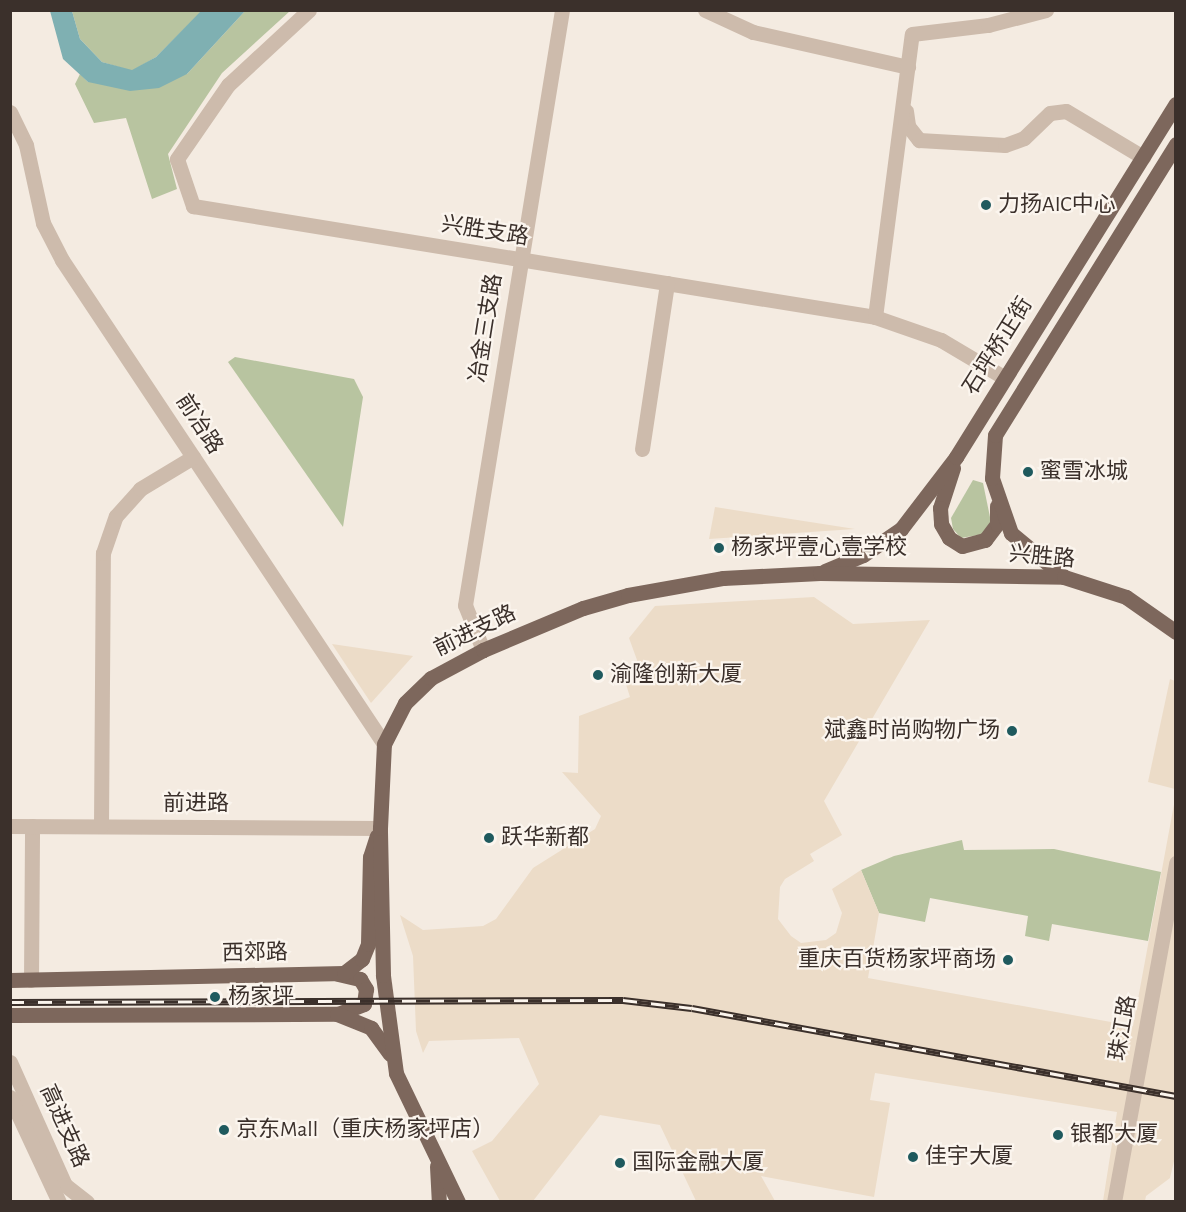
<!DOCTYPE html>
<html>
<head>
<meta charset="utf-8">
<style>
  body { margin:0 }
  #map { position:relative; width:1186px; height:1212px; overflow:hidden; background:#f4ebe1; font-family:"Alegreya Sans","Noto Sans SC",sans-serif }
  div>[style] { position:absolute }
  .green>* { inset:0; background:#b8c4a0 }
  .plaza>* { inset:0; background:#ecdcc8 }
  .water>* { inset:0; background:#7fb0b2 }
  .minor>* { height:15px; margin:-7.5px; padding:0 7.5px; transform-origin:7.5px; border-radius:7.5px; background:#cdbbac }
  .tertiary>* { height:15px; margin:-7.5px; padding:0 7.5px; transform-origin:7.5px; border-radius:7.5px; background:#cdbbac }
  .primary>* { height:15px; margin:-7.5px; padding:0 7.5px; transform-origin:7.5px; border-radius:7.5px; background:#7d675c }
  .rail>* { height:7px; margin-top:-3.5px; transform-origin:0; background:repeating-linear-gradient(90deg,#fbf5ee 0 14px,#3b302b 0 28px); box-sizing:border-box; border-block:2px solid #3b302b }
  .dots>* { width:16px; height:16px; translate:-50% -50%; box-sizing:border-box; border:3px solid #fbf5ee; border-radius:50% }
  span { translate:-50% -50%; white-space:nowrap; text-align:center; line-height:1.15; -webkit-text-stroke:4.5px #fbf5ee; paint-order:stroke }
  .poi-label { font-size:22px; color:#3b302b }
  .left { translate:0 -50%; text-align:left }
  .right { translate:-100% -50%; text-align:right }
  .street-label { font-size:22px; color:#3b302b }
  .frame { position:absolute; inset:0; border:12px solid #3b302b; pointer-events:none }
</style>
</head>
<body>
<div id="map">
  <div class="green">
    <i style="clip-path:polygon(72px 11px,202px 11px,156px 57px,132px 71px,102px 62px,80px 39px)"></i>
    <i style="clip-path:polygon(245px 11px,290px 11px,222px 73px,168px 154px,177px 189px,152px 199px,126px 118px,94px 123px,75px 84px,80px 74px,88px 82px,187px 74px)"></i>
    <i style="clip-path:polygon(235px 357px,354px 379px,363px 397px,343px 527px,228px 362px)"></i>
    <i style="clip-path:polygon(973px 480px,983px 483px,991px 522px,984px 534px,961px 538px,953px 529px,951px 518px)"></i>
    <i style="clip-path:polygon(962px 840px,964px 850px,1054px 849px,1161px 872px,1148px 941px,1052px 924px,1049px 941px,1025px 936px,1028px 916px,930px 898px,925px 922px,879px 913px,861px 870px,894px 856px)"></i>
  </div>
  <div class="plaza">
    <i style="clip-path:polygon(715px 507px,855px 529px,709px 539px)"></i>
    <i style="clip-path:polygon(814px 597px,853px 624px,930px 620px,824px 801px,842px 835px,810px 854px,814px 861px,785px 879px,780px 887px,778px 919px,791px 936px,801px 943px,826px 940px,836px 933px,842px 913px,832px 889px,861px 870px,879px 913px,868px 978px,1133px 1026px,1175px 799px,1176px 1153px,1170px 1178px,1146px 1196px,1145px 1201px,1103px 1201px,1117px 1112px,875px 1073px,870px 1100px,890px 1103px,874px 1197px,761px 1176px,775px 1201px,696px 1201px,660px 1125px,600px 1115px,533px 1201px,500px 1201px,472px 1151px,492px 1141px,539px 1084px,519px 1038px,429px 1041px,423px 1053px,416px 1031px,413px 956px,400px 915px,423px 930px,483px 926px,496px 919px,533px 868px,595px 829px,601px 816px,562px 772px,578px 773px,579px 716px,630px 697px,624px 678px,641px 671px,629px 638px,655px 606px)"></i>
    <i style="clip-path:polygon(332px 644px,413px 656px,371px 703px)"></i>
    <i style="clip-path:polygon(1170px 679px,1175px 681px,1175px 789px,1148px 782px)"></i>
  </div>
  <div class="water">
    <i style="clip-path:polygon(50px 11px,72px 11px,80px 39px,102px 62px,132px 70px,156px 57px,201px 11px,245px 11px,187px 74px,159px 88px,130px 91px,88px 82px,63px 59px)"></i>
  </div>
  <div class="minor">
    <i style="left:309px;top:10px;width:110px;rotate:137.2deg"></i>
    <i style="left:228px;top:85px;width:90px;rotate:124.6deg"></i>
    <i style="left:177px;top:159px;width:50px;rotate:71.2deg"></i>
    <i style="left:193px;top:206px;width:691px;rotate:9.24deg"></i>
    <i style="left:875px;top:317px;width:70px;rotate:19.2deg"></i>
    <i style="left:941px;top:340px;width:74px;rotate:30.7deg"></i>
    <i style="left:705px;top:10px;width:53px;rotate:24.6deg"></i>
    <i style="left:753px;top:32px;width:159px;rotate:12.7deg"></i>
    <i style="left:906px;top:111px;width:15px;rotate:82deg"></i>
    <i style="left:908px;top:126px;width:18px;rotate:52deg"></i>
    <i style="left:919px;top:140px;width:86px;rotate:3.3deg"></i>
    <i style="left:1005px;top:145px;width:20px;rotate:-20deg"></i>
    <i style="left:1024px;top:138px;width:36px;rotate:-44deg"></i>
    <i style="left:1050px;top:113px;width:16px;rotate:-7deg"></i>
    <i style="left:1066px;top:111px;width:90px;rotate:30.9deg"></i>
    <i style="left:875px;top:317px;width:285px;rotate:-82.6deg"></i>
    <i style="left:912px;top:34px;width:77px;rotate:-6.8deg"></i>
    <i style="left:988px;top:25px;width:60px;rotate:-14.5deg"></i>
    <i style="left:642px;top:449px;width:168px;rotate:-81.4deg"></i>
    <i style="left:483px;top:650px;width:48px;rotate:-111.8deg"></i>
    <i style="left:465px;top:605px;width:603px;rotate:-80.74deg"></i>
    <i style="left:31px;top:980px;width:154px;rotate:-89.6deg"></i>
    <i style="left:1114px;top:1202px;width:345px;rotate:-79.6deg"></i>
  </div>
  <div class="tertiary">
    <i style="left:10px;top:112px;width:37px;rotate:64deg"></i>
    <i style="left:26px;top:145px;width:80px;rotate:77.7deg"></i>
    <i style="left:43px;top:223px;width:42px;rotate:62.8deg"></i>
    <i style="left:62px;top:260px;width:581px;rotate:56.36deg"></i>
    <i style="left:10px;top:826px;width:370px;rotate:0.3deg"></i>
    <i style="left:101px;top:826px;width:273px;rotate:-89.6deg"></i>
    <i style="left:103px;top:553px;width:39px;rotate:-71deg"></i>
    <i style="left:116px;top:516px;width:36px;rotate:-48deg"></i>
    <i style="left:140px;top:489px;width:62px;rotate:-31.1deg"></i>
    <i style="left:10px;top:1062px;width:135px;rotate:65.9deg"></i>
    <i style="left:65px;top:1185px;width:28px;rotate:38deg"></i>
    <i style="left:10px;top:1097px;width:116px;rotate:65deg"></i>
  </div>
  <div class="primary">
    <i style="left:953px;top:468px;width:42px;rotate:108deg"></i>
    <i style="left:940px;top:508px;width:16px;rotate:86deg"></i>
    <i style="left:941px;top:524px;width:16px;rotate:60deg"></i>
    <i style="left:949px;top:538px;width:15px;rotate:32deg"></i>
    <i style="left:962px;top:546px;width:24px;rotate:-15deg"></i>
    <i style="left:985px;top:540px;width:20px;rotate:-53deg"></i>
    <i style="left:997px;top:524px;width:18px;rotate:-90deg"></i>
    <i style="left:825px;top:571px;width:41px;rotate:-22.8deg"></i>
    <i style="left:863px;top:555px;width:46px;rotate:-34.4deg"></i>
    <i style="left:901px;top:529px;width:91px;rotate:-52.6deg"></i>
    <i style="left:956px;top:457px;width:416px;rotate:-58.1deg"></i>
    <i style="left:1064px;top:577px;width:69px;rotate:-140.3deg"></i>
    <i style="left:1011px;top:533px;width:58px;rotate:-109.1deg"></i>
    <i style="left:992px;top:478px;width:43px;rotate:-86deg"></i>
    <i style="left:995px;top:435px;width:343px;rotate:-58.1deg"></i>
    <i style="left:338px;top:974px;width:23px;rotate:13deg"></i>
    <i style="left:360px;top:979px;width:12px;rotate:59deg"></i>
    <i style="left:366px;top:989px;width:15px;rotate:98deg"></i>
    <i style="left:364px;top:1004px;width:26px;rotate:159deg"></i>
    <i style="left:10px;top:980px;width:334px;rotate:-1.2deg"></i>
    <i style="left:344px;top:973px;width:23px;rotate:-38deg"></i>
    <i style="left:362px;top:959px;width:16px;rotate:-68deg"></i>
    <i style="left:368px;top:944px;width:87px;rotate:-88.7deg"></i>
    <i style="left:370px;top:857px;width:22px;rotate:-72deg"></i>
    <i style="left:10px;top:1015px;width:327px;rotate:-0.2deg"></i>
    <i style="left:337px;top:1014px;width:37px;rotate:22deg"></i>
    <i style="left:371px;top:1028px;width:32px;rotate:54deg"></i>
    <i style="left:437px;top:1166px;width:36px;rotate:87deg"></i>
    <i style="left:458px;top:1202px;width:143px;rotate:-115.7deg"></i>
    <i style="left:396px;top:1073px;width:99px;rotate:-97.6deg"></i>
    <i style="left:383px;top:975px;width:147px;rotate:-91.2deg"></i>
    <i style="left:380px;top:828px;width:84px;rotate:-87.3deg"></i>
    <i style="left:384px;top:744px;width:46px;rotate:-62.9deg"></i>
    <i style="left:405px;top:703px;width:36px;rotate:-44deg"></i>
    <i style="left:431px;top:678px;width:59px;rotate:-28.3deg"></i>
    <i style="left:483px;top:650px;width:108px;rotate:-22.8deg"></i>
    <i style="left:583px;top:608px;width:47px;rotate:-16.1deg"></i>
    <i style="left:628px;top:595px;width:97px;rotate:-10.1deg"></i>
    <i style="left:723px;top:578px;width:97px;rotate:-3deg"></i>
    <i style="left:820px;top:573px;width:244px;rotate:0.9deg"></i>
    <i style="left:1064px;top:577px;width:65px;rotate:17.9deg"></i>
    <i style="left:1126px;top:597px;width:61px;rotate:35deg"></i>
  </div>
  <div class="rail">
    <i style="left:10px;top:1002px;width:613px;rotate:-0.19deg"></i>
    <i style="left:623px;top:1000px;width:69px;rotate:6.6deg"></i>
    <i style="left:692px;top:1008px;width:492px;rotate:10.3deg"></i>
  </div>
  <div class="dots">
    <i style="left:986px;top:205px;background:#1f5a5e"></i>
    <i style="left:1028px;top:472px;background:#1f5a5e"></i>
    <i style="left:719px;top:548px;background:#1f5a5e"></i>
    <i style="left:598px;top:675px;background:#1f5a5e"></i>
    <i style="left:1012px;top:731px;background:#1f5a5e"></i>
    <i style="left:489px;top:838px;background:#1f5a5e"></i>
    <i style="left:1008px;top:960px;background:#1f5a5e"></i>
    <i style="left:215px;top:997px;background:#1f5a5e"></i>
    <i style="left:224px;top:1130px;background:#1f5a5e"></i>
    <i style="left:1058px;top:1135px;background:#1f5a5e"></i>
    <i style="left:913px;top:1157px;background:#1f5a5e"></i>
    <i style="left:620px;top:1163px;background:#1f5a5e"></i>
  </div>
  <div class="poi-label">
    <span class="left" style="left:998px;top:205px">力扬AIC中心</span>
    <span class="left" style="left:1040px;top:472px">蜜雪冰城</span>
    <span class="left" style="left:731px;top:548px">杨家坪壹心壹学校</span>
    <span class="left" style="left:610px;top:675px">渝隆创新大厦</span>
    <span class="right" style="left:1000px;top:731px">斌鑫时尚购物广场</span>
    <span class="left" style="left:501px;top:838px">跃华新都</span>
    <span class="right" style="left:996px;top:960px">重庆百货杨家坪商场</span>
    <span class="left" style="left:228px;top:997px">杨家坪</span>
    <span class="left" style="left:236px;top:1130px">京东Mall（重庆杨家坪店）</span>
    <span class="left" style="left:1070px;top:1135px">银都大厦</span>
    <span class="left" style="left:925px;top:1157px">佳宇大厦</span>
    <span class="left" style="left:632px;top:1163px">国际金融大厦</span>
  </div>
  <div class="street-label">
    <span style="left:485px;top:231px;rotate:9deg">兴胜支路</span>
    <span style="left:486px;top:328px;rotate:-81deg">冶金三支路</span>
    <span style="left:998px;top:346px;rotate:-58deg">石坪桥正街</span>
    <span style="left:199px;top:424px;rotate:57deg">前冶路</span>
    <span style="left:1042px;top:557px;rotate:5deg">兴胜路</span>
    <span style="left:475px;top:631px;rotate:-26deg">前进支路</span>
    <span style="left:196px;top:804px">前进路</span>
    <span style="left:255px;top:953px;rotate:-1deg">西郊路</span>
    <span style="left:1123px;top:1028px;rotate:-80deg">珠江路</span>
    <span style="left:64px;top:1126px;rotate:66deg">高进支路</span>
  </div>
  <div class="frame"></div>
</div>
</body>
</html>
